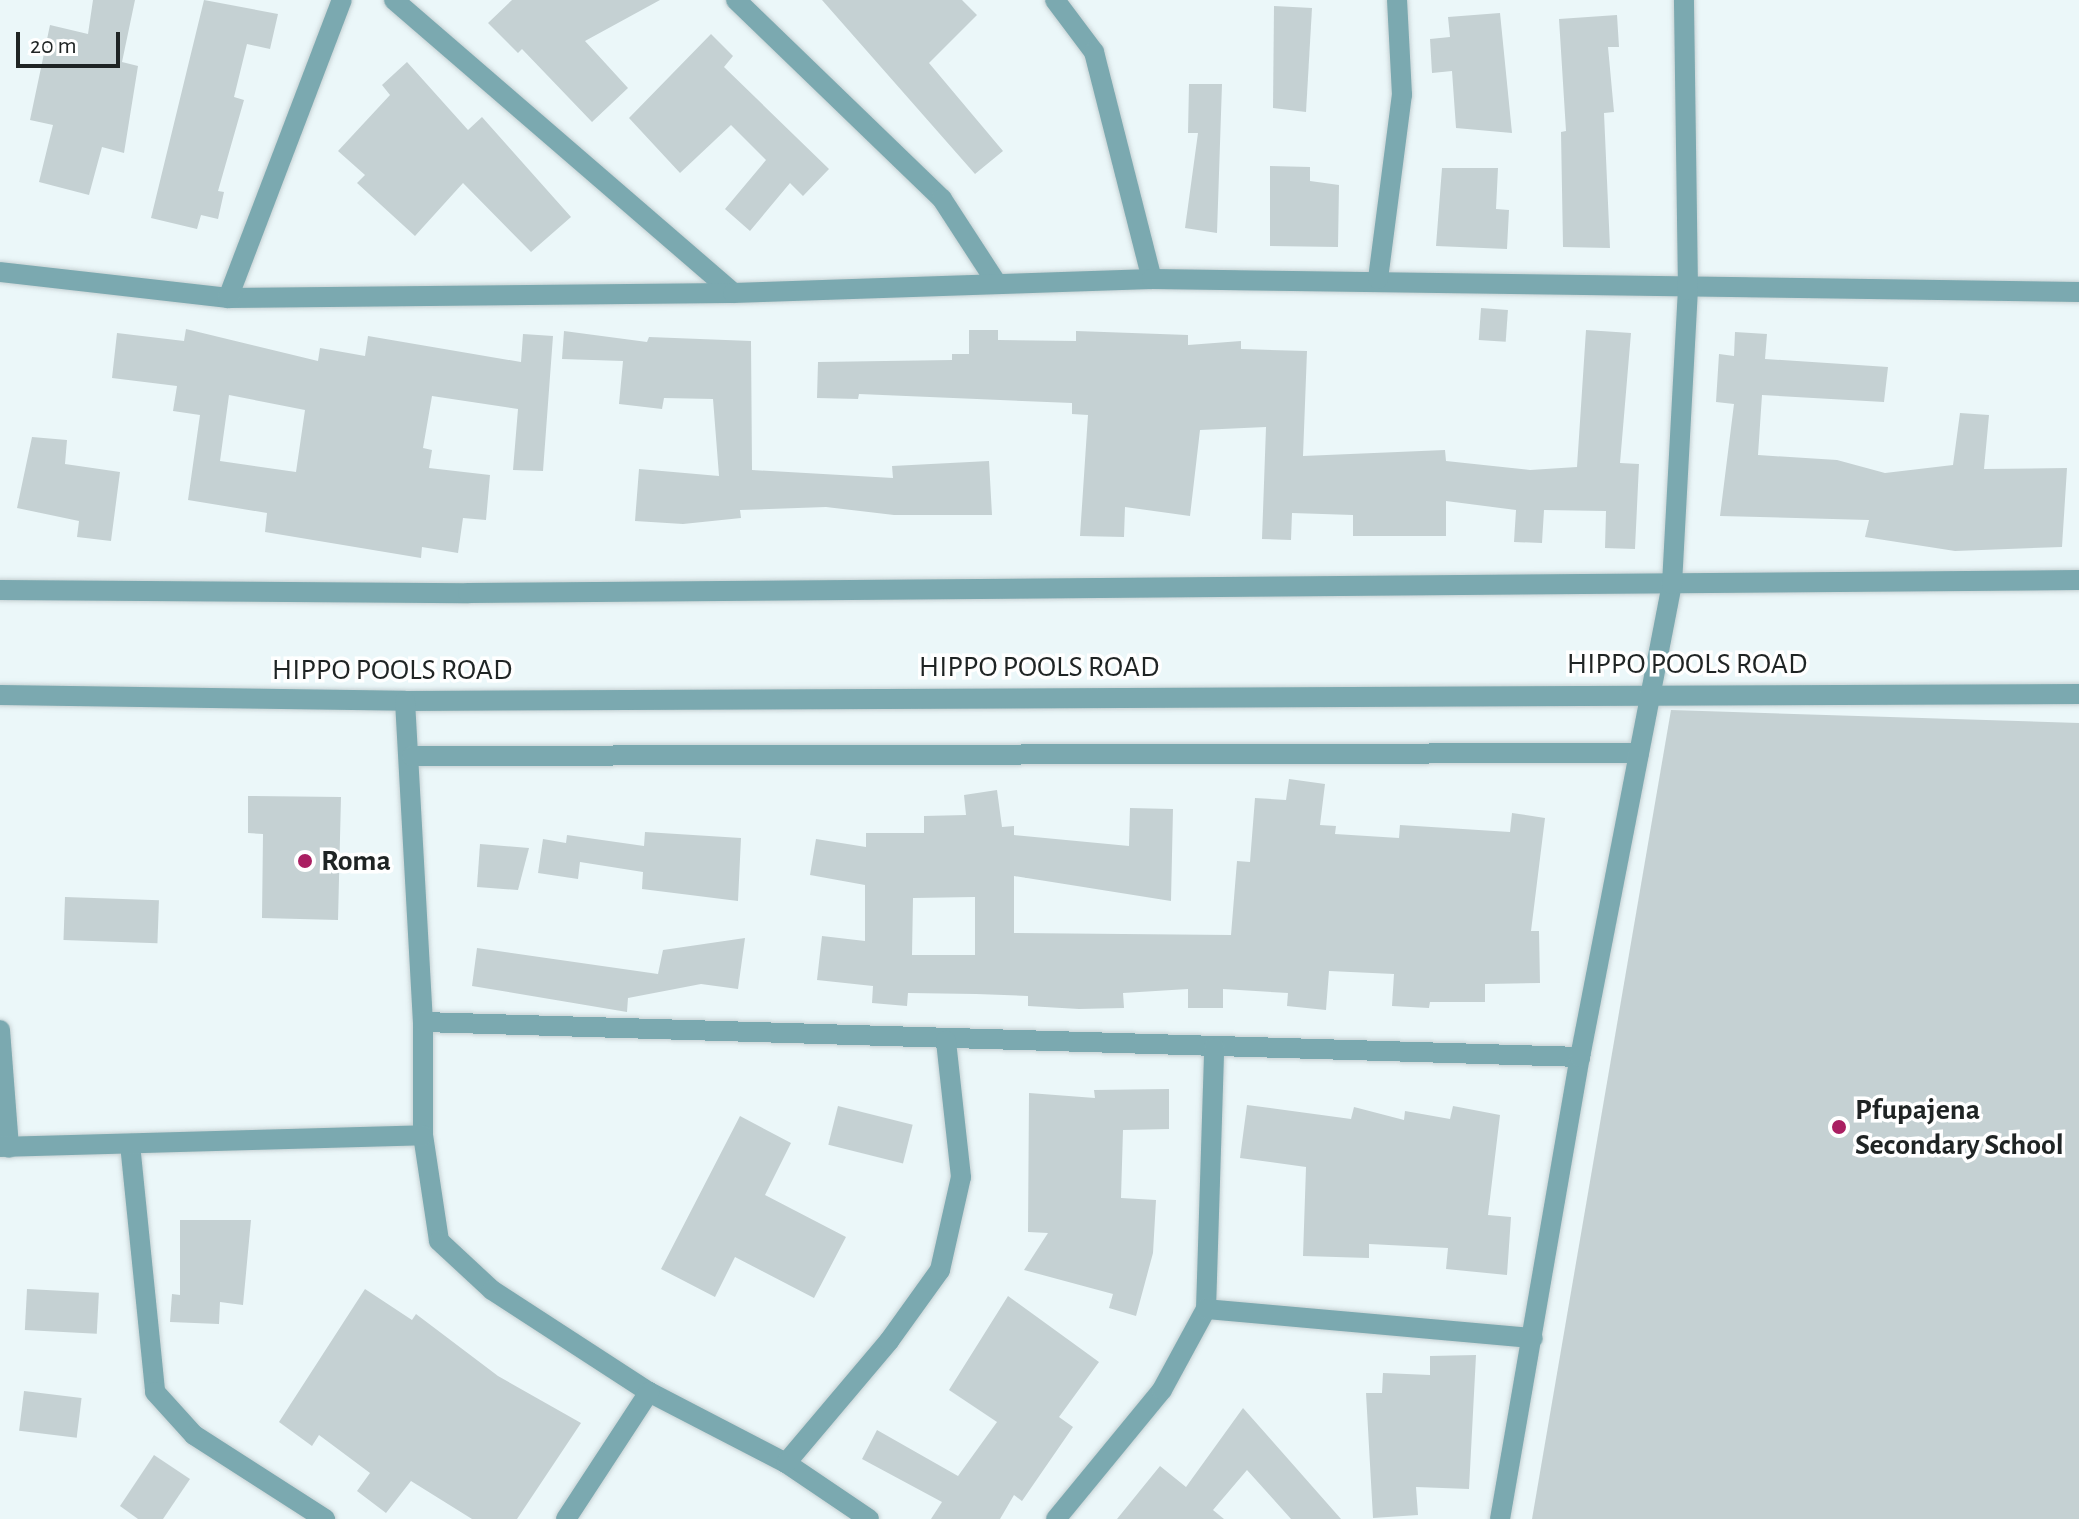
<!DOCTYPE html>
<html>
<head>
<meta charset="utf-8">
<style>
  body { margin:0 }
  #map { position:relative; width:2079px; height:1519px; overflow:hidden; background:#ebf7f9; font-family:"Alegreya Sans",sans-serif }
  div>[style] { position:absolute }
  .building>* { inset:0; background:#c5d1d3; transform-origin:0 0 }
  .roads { filter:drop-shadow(0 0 2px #c6d1d3) drop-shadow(0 0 2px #c6d1d3) }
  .minor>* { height:20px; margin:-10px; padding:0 10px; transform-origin:10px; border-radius:10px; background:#7ba9b0 }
  .dots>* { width:22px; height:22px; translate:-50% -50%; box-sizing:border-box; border:4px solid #fff; border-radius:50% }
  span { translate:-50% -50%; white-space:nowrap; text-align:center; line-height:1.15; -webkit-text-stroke:7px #fff; paint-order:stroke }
  .street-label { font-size:30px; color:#1f2424 }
  .poi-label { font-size:30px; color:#1f2424; font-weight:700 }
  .left { translate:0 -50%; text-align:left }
  .scale { position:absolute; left:16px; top:32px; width:104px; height:36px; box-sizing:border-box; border:4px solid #1f2424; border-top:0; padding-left:10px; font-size:24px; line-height:28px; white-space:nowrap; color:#1f2424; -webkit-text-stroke:6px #fff; paint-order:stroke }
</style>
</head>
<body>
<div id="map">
  <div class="building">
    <i style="clip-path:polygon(93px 0,135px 0,122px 62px,138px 66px,124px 153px,102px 147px,89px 195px,39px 182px,53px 125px,30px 120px,50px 25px,88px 34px)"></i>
    <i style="clip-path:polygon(204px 0,278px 14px,270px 49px,247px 44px,234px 97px,244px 100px,218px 191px,224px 192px,218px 219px,201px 215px,197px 229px,151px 218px)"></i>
    <i style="clip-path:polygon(512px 0,660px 0,585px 41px,628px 88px,592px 122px,522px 49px,518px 53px,488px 23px)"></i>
    <i style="clip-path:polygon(822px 0,962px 0,977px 15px,929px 63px,1003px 151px,975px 174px)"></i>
    <i style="clip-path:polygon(1274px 6px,1312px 8px,1306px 112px,1273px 108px)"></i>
    <i style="clip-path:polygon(1500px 13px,1512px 133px,1456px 128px,1452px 71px,1432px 73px,1430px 39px,1450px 37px,1448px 17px)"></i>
    <i style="clip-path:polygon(1617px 15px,1619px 47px,1608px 47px,1614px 112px,1604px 113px,1610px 248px,1563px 247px,1561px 132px,1566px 131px,1559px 19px)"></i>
    <i style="clip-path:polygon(711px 34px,733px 56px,724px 67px,829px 169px,803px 196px,790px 183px,750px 231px,725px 209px,766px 160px,731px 125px,680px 173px,629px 118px)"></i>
    <i style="clip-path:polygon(407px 62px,468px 130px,482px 117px,571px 217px,531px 252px,463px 183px,415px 236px,357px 183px,365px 175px,338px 151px,390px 95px,382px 85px)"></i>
    <i style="clip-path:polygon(1189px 84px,1222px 84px,1217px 233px,1185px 228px,1198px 133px,1188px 133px)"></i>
    <i style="clip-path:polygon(1270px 166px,1310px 167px,1310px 181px,1339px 185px,1338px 247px,1270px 246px)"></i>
    <i style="clip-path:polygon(1442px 168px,1498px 168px,1496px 209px,1509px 210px,1507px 249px,1436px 246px)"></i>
    <i style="left:1481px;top:308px;width:27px;height:32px;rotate:4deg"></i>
    <i style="clip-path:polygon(evenodd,186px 329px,318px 361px,320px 348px,365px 356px,368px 336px,521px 362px,523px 334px,553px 336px,543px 471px,513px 470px,518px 409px,432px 396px,423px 448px,432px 450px,429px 468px,490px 475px,486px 520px,463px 518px,458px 553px,422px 547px,421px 558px,265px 532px,267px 513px,188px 500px,200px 415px,173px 411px,177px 386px,112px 378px,117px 333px,184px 341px,186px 329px,229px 395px,305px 410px,296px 472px,220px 461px,229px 395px)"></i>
    <i style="clip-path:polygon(969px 330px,998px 330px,998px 340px,1076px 341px,1076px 331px,1188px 335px,1188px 345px,1241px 341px,1241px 349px,1307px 351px,1303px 456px,1445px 450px,1446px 461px,1530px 470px,1577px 467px,1586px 330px,1631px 333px,1620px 463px,1639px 464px,1635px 549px,1605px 548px,1606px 511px,1544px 510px,1542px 543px,1514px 542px,1516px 510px,1446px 501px,1446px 536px,1353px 536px,1353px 515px,1292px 513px,1291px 540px,1262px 539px,1266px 427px,1200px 430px,1190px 516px,1125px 507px,1124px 537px,1080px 536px,1088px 415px,1072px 414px,1072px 403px,859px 394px,858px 399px,817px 398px,818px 362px,952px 360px,952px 354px,969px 354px)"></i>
    <i style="clip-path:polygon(564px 331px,647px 342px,649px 337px,751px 341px,752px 470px,893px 478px,892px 466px,989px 461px,992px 515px,894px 515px,826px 507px,740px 510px,741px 518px,683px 524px,635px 521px,639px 469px,719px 476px,713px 399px,664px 398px,662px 409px,619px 404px,623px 361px,562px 359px)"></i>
    <i style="clip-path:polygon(1735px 332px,1767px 334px,1765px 359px,1888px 367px,1884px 402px,1762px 395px,1758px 455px,1837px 460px,1885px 473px,1953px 465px,1960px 413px,1989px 415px,1984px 469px,2067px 468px,2062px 547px,1955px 551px,1865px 537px,1869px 520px,1720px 516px,1734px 404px,1716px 402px,1719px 354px,1734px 356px)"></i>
    <i style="clip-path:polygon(32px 437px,67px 440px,65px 464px,120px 472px,111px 541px,77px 537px,79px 521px,17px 508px)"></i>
    <i style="clip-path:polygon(1671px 710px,2079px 723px,2079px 1519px,1532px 1519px)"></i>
    <i style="clip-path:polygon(evenodd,1289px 779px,1325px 784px,1320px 825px,1336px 826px,1335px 834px,1399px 838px,1400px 825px,1510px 832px,1512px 813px,1545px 818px,1531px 931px,1539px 931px,1540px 983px,1485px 984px,1485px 1002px,1430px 1002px,1429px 1008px,1392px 1006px,1394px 974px,1329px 971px,1326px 1010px,1287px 1006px,1288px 993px,1223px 989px,1223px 1008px,1188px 1008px,1188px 989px,1123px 993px,1124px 1008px,1079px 1009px,1028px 1006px,1028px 996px,976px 994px,908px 993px,907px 1006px,872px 1003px,873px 986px,817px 980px,822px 936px,865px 941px,865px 885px,810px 875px,816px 839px,866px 847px,866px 833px,924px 833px,924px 816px,966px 815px,964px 795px,997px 790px,1002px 827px,1014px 826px,1014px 835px,1129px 846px,1130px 808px,1173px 809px,1171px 901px,1014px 876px,1014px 933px,1231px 935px,1237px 861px,1250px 862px,1255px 798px,1286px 800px,1289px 779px,975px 897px,975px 955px,912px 955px,913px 898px,975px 897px)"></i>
    <i style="clip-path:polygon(248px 796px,341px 797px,338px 920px,262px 918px,263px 834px,248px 833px)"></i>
    <i style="clip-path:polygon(645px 832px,741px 838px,738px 901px,642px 889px,643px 872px,580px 862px,578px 879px,538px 873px,543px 839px,566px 843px,567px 835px,644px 846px)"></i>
    <i style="clip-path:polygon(480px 844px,529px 848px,518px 890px,477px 887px)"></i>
    <i style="left:65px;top:897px;width:94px;height:43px;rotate:2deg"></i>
    <i style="clip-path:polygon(745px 938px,738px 989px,701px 984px,628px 998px,627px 1012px,472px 986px,477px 948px,658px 974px,663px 950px)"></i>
    <i style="clip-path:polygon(1169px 1089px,1169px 1129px,1123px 1130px,1121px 1198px,1156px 1200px,1153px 1253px,1136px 1316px,1109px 1308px,1113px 1294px,1024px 1270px,1048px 1233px,1028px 1232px,1029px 1093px,1095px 1098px,1094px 1090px)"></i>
    <i style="clip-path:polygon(1247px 1105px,1351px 1119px,1354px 1107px,1404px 1120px,1405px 1111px,1450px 1119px,1453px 1106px,1500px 1115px,1488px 1215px,1511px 1217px,1507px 1275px,1446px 1269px,1448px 1248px,1369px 1244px,1369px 1258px,1303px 1256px,1306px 1167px,1240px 1158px)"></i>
    <i style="left:838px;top:1106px;width:77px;height:40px;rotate:14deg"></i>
    <i style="clip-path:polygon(740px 1116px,791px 1143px,765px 1195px,846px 1237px,814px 1298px,735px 1257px,715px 1297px,661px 1269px)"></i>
    <i style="clip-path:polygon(180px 1220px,251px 1220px,243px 1305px,220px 1302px,219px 1324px,170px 1322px,172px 1294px,180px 1295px)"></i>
    <i style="left:27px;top:1289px;width:72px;height:41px;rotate:3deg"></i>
    <i style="clip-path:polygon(365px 1289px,412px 1320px,416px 1314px,498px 1376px,581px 1423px,517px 1519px,472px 1519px,411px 1481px,386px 1513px,357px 1491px,370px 1473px,319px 1435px,312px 1446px,279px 1422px)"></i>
    <i style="clip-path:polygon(1008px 1296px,1099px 1362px,1059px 1417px,1073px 1427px,1022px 1501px,1014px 1495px,1000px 1519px,931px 1519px,942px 1502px,862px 1459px,877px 1430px,958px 1476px,997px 1422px,949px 1390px)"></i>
    <i style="clip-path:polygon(1476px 1355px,1469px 1489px,1416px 1487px,1418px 1515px,1373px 1518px,1366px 1393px,1382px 1393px,1383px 1373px,1430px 1375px,1430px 1356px)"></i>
    <i style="left:24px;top:1391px;width:58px;height:40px;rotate:7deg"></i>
    <i style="clip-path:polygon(1243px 1408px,1341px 1519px,1291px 1519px,1247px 1470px,1213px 1510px,1224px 1519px,1117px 1519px,1160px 1466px,1186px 1487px)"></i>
    <i style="clip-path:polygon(154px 1455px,190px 1479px,163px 1519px,138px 1519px,120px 1506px)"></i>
  </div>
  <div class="roads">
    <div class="minor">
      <i style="left:394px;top:0;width:448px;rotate:40.8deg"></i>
      <i style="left:736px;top:0;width:286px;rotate:44deg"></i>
      <i style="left:942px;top:199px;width:99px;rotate:57deg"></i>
      <i style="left:1055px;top:0;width:65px;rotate:53.1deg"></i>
      <i style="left:1094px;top:52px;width:234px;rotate:75.7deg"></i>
      <i style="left:0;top:272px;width:229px;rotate:6.5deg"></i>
      <i style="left:228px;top:298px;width:505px;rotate:-0.57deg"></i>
      <i style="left:733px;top:293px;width:419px;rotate:-1.9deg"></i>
      <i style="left:1152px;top:279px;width:927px;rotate:0.8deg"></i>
      <i style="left:1378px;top:279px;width:186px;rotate:-82.6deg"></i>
      <i style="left:1402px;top:95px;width:95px;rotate:-93deg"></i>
      <i style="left:228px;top:298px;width:319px;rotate:-69.1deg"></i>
      <i style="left:0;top:590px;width:468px;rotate:0.4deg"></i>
      <i style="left:468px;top:593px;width:1611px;rotate:-0.46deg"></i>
      <i style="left:0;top:695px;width:405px;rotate:0.8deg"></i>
      <i style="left:405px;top:701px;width:1674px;rotate:-0.24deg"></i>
      <i style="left:405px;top:701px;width:322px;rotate:86.8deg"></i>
      <i style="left:423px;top:1022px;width:113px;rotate:90deg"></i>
      <i style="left:423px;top:1135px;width:107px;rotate:81.4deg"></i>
      <i style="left:439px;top:1241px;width:72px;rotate:42.8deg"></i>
      <i style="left:492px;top:1290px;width:187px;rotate:33deg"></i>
      <i style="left:649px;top:1392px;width:154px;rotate:27.4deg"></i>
      <i style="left:786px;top:1463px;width:100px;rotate:34deg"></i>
      <i style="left:412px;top:756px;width:1227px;rotate:-0.14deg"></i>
      <i style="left:423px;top:1022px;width:1158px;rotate:1.73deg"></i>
      <i style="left:0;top:1030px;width:118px;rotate:85.6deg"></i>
      <i style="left:130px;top:1144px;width:249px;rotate:84.2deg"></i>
      <i style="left:155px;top:1392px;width:58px;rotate:47.8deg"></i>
      <i style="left:194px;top:1435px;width:156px;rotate:32.7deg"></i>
      <i style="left:0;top:1147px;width:423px;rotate:-1.6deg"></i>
      <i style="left:1206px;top:1309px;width:261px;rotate:-88.2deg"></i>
      <i style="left:786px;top:1463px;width:160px;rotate:-49.8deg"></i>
      <i style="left:889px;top:1341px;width:87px;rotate:-54.3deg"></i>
      <i style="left:940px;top:1270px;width:95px;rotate:-77.3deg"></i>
      <i style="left:961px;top:1177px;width:137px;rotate:-96.3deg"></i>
      <i style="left:566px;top:1519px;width:152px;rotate:-56.8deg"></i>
      <i style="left:1056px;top:1519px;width:167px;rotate:-50.6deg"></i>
      <i style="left:1162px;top:1390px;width:92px;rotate:-61.5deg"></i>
      <i style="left:1206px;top:1309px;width:328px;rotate:5.1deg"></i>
      <i style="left:1500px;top:1519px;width:469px;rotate:-80.2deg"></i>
      <i style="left:1580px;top:1057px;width:482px;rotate:-79deg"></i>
      <i style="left:1672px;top:584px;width:294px;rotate:-86.9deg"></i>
      <i style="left:1688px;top:290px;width:290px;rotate:-90.8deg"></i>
    </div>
  </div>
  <div class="dots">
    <i style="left:305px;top:861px;background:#aa1f62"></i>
    <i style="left:1839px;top:1127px;background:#aa1f62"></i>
  </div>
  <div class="street-label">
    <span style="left:1687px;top:664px">HIPPO POOLS ROAD</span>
    <span style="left:1039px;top:667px">HIPPO POOLS ROAD</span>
    <span style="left:392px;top:670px">HIPPO POOLS ROAD</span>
  </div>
  <div class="poi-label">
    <span class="left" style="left:321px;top:861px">Roma</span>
    <span class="left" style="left:1855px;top:1127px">Pfupajena<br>Secondary School</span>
  </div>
  <div class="scale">20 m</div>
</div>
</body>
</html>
